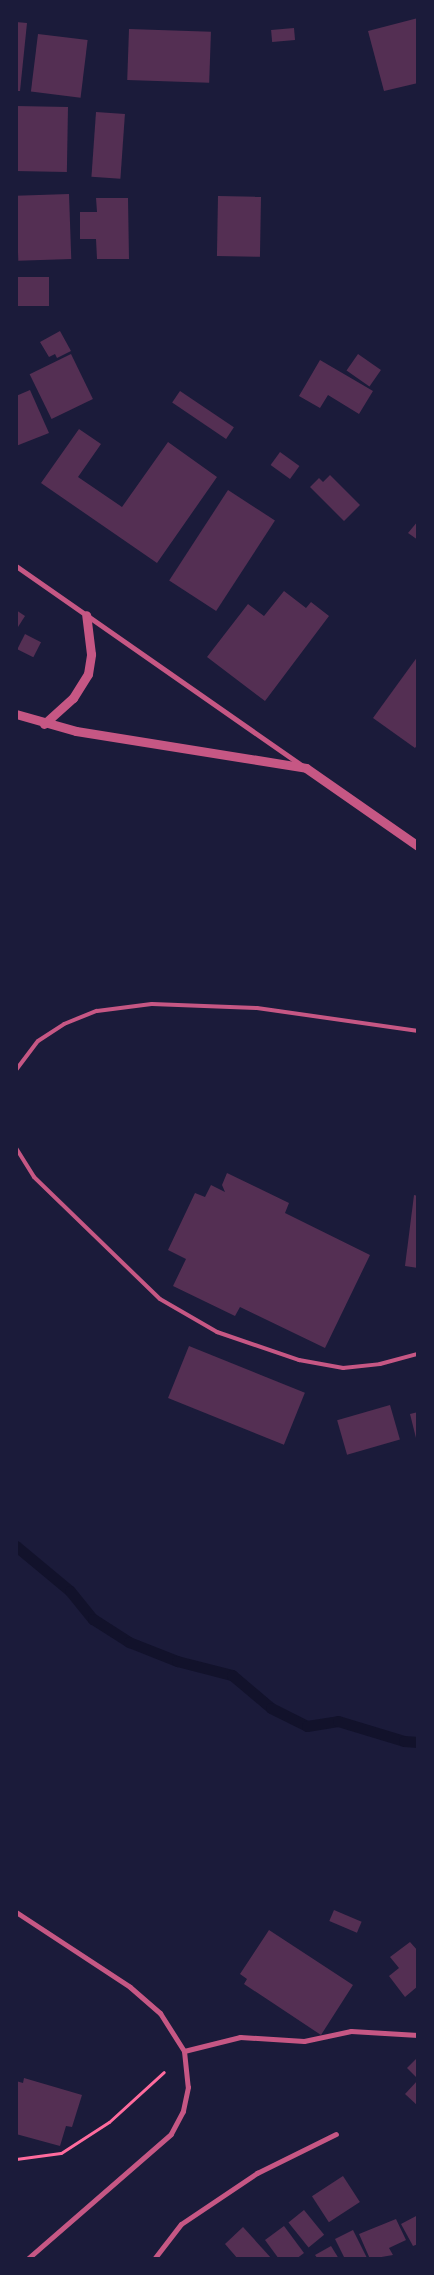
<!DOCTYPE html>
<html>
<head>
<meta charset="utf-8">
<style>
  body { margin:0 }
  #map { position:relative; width:434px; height:2275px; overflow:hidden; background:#1b1b3a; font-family:"Asap Condensed",sans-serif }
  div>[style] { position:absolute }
  .stream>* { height:11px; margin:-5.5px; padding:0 5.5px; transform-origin:5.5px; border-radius:5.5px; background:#12122b }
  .building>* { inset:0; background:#542f53; transform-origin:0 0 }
  .path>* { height:3px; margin:-1.5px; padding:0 1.5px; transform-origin:1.5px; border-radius:1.5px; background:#ff6b9d }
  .service>* { height:4px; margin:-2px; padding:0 2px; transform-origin:2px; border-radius:2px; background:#c65784 }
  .minor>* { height:5px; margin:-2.5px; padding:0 2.5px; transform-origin:2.5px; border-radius:2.5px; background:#c65784 }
  .tertiary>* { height:9px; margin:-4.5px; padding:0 4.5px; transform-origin:4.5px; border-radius:4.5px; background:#c65784 }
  span { translate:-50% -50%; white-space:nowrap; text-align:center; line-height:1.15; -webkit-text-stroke:4.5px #1b1b3a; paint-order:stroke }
  .frame { position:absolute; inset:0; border:18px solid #1b1b3a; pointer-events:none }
</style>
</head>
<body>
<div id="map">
  <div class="stream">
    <i style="left:16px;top:1546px;width:70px;rotate:39.8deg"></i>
    <i style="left:70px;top:1591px;width:36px;rotate:51deg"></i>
    <i style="left:93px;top:1619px;width:43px;rotate:32.6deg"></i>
    <i style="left:129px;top:1642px;width:52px;rotate:21.6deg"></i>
    <i style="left:177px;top:1661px;width:57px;rotate:14.3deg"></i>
    <i style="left:232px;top:1675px;width:51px;rotate:40.2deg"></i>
    <i style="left:271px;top:1708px;width:40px;rotate:26.6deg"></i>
    <i style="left:307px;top:1726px;width:31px;rotate:-9deg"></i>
    <i style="left:338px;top:1721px;width:69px;rotate:16.9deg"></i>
    <i style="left:404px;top:1741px;width:14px;rotate:4deg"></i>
  </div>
  <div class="building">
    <i style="clip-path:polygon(418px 18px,418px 83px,384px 91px,368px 31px)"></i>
    <i style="clip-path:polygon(16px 22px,27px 23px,20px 91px,16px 91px)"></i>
    <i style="left:294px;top:28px;width:12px;height:23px;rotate:85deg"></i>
    <i style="left:129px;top:29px;width:82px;height:51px;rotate:2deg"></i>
    <i style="left:38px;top:34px;width:50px;height:58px;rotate:7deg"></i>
    <i style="left:16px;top:106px;width:52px;height:65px;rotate:1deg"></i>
    <i style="left:96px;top:112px;width:29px;height:65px;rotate:4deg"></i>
    <i style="left:69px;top:194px;width:65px;height:53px;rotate:88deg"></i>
    <i style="left:218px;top:196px;width:43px;height:60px;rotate:1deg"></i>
    <i style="clip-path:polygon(96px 198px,128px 198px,129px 259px,97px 259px,96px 239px,80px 239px,80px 212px,97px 212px)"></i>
    <i style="left:16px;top:277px;width:33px;height:29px"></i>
    <i style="clip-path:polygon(60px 331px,71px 351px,57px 358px,55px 354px,49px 357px,40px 342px)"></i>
    <i style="left:71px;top:354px;width:50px;height:46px;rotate:64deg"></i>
    <i style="left:358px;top:354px;width:28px;height:20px;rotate:35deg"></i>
    <i style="clip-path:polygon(320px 360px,373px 391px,359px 414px,328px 395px,320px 408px,299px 396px)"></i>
    <i style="clip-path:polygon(30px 390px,49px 433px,16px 446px,16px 396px)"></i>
    <i style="left:180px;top:391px;width:65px;height:14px;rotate:34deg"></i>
    <i style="clip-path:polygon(79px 429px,101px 444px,78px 477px,122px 507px,168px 442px,217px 477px,157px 563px,41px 483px)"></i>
    <i style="left:280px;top:452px;width:24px;height:16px;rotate:36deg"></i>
    <i style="clip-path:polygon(330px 475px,360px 505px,344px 521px,310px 487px,319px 478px,323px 482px)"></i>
    <i style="left:228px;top:490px;width:56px;height:108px;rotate:33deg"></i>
    <i style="clip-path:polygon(418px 521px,418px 540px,408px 533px)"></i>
    <i style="clip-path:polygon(284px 591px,306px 608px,311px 602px,329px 616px,265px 701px,207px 657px,248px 604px,264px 616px)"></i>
    <i style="clip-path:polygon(16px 610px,25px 616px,18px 627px,16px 626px)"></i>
    <i style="left:25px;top:634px;width:18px;height:17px;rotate:27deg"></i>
    <i style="clip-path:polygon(418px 656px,418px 744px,415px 748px,373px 718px)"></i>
    <i style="clip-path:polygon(227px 1173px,289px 1203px,285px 1213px,370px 1255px,325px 1348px,240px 1307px,235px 1316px,173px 1286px,186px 1259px,168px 1250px,195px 1193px,205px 1197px,211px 1185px,225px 1192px,222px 1185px)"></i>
    <i style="clip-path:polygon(414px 1195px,418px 1196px,418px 1268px,405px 1266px)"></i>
    <i style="left:189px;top:1346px;width:125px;height:56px;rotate:22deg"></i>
    <i style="left:390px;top:1405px;width:36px;height:55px;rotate:74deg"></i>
    <i style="clip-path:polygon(418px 1412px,418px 1442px,417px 1442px,410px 1414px)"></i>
    <i style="left:334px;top:1910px;width:30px;height:12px;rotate:23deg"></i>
    <i style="clip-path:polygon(269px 1930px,353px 1985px,321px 2035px,244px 1984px,247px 1979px,240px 1974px)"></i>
    <i style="clip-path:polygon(410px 1942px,418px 1951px,418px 1986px,405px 1997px,389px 1976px,399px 1968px,390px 1957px)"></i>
    <i style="clip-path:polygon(418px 2057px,418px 2079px,407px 2068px)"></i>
    <i style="clip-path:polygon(24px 2078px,82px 2095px,72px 2127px,66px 2126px,60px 2146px,16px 2134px,16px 2081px,23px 2083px)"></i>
    <i style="clip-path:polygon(418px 2080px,418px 2106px,405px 2094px)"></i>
    <i style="left:343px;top:2176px;width:31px;height:37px;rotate:57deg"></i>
    <i style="left:304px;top:2210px;width:32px;height:20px;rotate:51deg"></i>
    <i style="clip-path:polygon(418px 2215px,418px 2244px,413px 2246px,401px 2224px)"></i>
    <i style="clip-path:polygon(396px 2219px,406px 2240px,389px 2248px,393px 2255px,370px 2259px,359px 2234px)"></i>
    <i style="clip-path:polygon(284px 2226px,304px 2253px,296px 2259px,279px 2259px,265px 2240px)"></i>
    <i style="clip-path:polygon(243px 2227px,272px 2259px,238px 2259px,225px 2244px)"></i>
    <i style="clip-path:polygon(353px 2230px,367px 2258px,366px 2259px,345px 2259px,335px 2239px)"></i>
    <i style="clip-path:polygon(331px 2246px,339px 2259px,318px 2259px,315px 2255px)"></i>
  </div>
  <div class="path">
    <i style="left:16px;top:2159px;width:45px;rotate:-7.6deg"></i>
    <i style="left:61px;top:2153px;width:57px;rotate:-32.9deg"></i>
    <i style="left:109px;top:2122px;width:74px;rotate:-42.3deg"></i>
  </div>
  <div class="service">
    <i style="left:16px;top:1070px;width:36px;rotate:-53deg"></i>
    <i style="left:38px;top:1041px;width:31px;rotate:-33deg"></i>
    <i style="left:64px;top:1024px;width:35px;rotate:-22deg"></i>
    <i style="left:97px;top:1011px;width:55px;rotate:-7.3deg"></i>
    <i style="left:152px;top:1004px;width:105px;rotate:2.2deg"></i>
    <i style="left:257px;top:1008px;width:163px;rotate:8.1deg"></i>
    <i style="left:16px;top:1148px;width:34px;rotate:58deg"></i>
    <i style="left:34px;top:1177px;width:175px;rotate:44.1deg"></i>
    <i style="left:160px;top:1299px;width:66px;rotate:30.1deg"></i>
    <i style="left:217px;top:1332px;width:87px;rotate:18.9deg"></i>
    <i style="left:299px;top:1360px;width:45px;rotate:10.3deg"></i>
    <i style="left:343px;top:1368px;width:37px;rotate:-6deg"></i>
    <i style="left:380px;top:1364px;width:39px;rotate:-15deg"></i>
  </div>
  <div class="minor">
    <i style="left:16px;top:566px;width:350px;rotate:34.9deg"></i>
    <i style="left:16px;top:1912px;width:136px;rotate:33.3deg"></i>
    <i style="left:130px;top:1987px;width:40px;rotate:41deg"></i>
    <i style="left:160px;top:2013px;width:45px;rotate:57.7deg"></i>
    <i style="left:184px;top:2051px;width:36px;rotate:84deg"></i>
    <i style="left:188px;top:2087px;width:25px;rotate:102deg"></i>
    <i style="left:183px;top:2111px;width:26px;rotate:118deg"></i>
    <i style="left:171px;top:2134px;width:191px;rotate:139deg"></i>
    <i style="left:184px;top:2051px;width:58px;rotate:-14deg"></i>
    <i style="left:240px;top:2037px;width:64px;rotate:3.6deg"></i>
    <i style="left:304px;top:2041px;width:48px;rotate:-12deg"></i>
    <i style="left:351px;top:2031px;width:67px;rotate:3.4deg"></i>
    <i style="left:154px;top:2259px;width:44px;rotate:-52.4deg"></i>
    <i style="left:181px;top:2224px;width:92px;rotate:-33.9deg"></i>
    <i style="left:257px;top:2173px;width:88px;rotate:-26.3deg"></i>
  </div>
  <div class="tertiary">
    <i style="left:16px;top:714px;width:62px;rotate:15.8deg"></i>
    <i style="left:76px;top:731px;width:233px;rotate:9.1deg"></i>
    <i style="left:306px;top:768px;width:136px;rotate:34.9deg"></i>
    <i style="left:44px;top:724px;width:39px;rotate:-42deg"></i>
    <i style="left:73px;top:698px;width:28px;rotate:-58deg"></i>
    <i style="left:88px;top:674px;width:20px;rotate:-81deg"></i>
    <i style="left:91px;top:654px;width:39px;rotate:-97deg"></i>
  </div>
  <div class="frame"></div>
</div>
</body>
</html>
